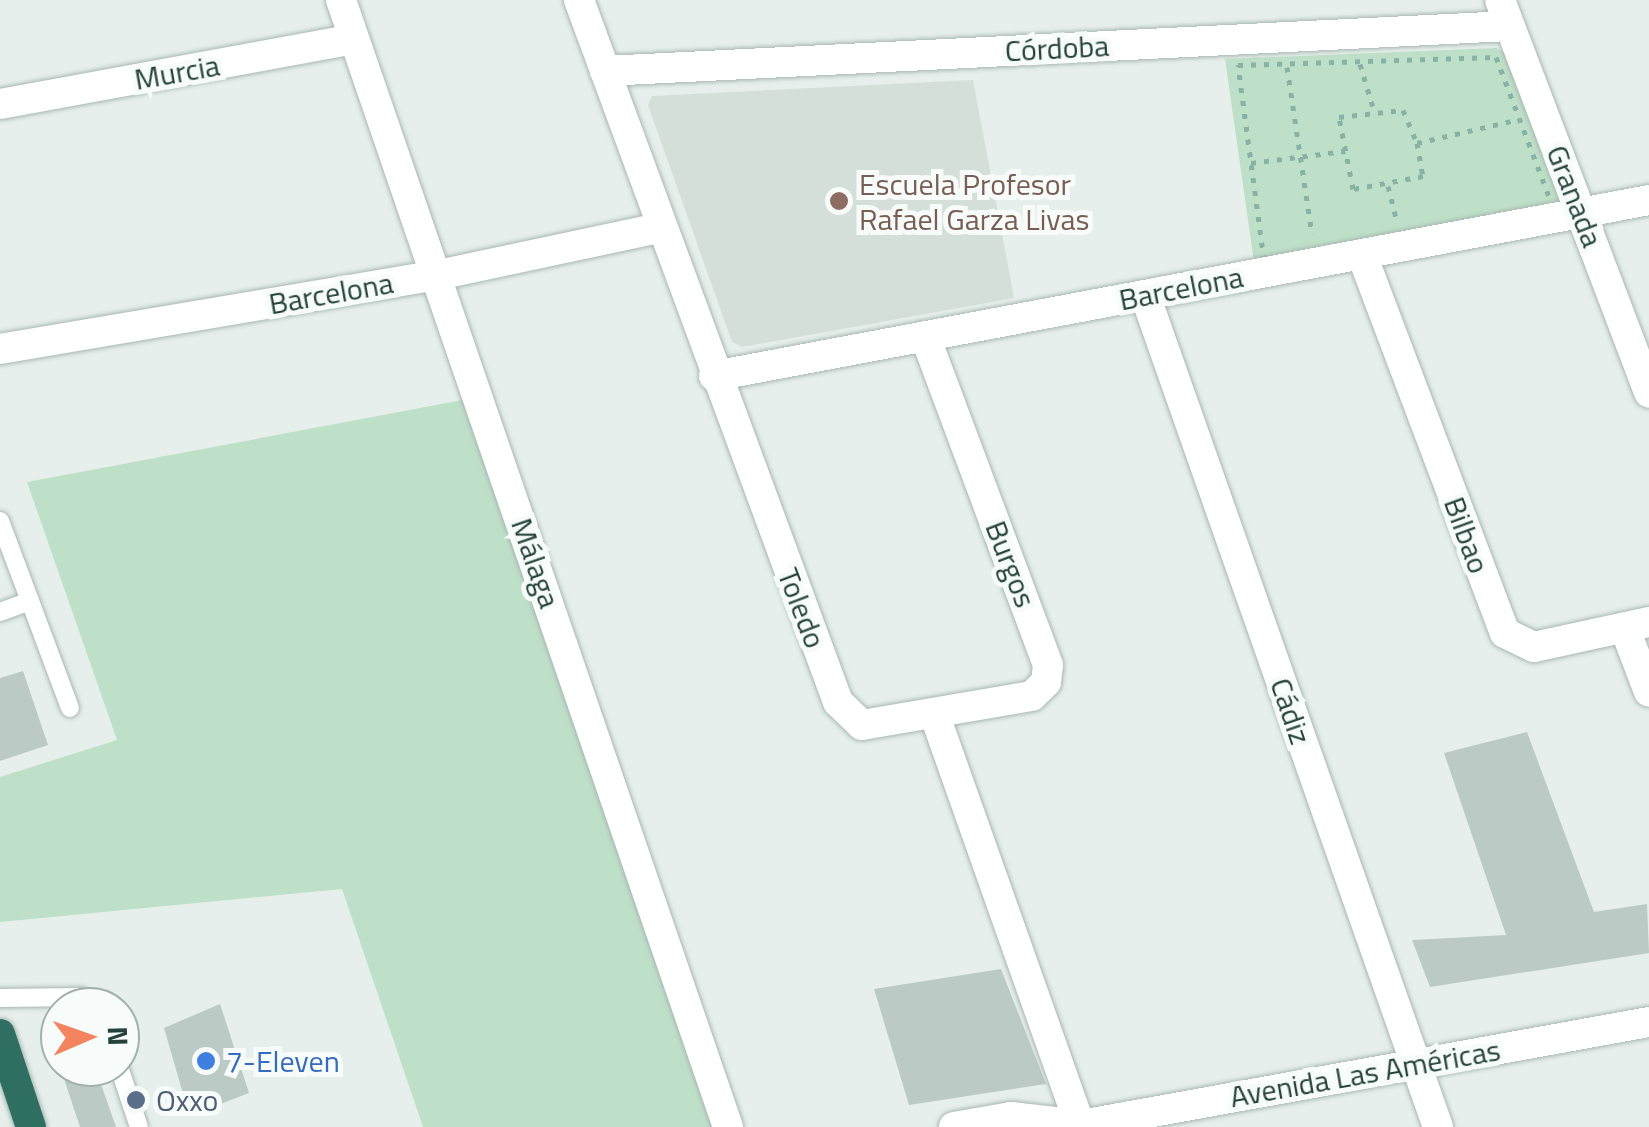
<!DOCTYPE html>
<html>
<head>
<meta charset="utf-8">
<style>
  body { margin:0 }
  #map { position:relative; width:1649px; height:1127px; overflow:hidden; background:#e6efeb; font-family:"Titillium Web",sans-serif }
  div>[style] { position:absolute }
  .built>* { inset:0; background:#d4dfda }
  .green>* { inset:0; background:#bfe0c8 }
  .building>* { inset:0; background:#bbcac4 }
  .path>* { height:5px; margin-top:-2.5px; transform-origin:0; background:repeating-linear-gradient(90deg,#86b3a5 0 5px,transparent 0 13px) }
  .roads { filter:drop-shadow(0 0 2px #a8b8b2) drop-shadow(0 0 2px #a8b8b2) }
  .lane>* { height:18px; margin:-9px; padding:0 9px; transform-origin:9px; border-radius:9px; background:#fff }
  .street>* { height:30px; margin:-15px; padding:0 15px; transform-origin:15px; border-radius:15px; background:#fff }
  .secondary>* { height:30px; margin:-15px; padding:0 15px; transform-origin:15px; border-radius:15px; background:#fff }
  .highway>* { height:30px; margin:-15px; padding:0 15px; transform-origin:15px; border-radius:15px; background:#2f6f62 }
  .dots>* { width:28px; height:28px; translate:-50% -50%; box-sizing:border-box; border:5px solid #f7fbf9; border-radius:50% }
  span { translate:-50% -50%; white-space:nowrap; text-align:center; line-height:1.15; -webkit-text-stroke:10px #f7fbf9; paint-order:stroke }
  .street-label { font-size:30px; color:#24423a }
  .education-label { font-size:30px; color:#785e54 }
  .left { translate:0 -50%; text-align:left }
  .shop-label { font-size:30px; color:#366cbe }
  .service-label { font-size:30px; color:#4e5e75 }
  .north { position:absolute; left:40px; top:987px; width:100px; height:100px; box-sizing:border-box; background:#f7fbf9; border:2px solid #a3b1ad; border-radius:50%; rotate:88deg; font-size:28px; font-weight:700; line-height:40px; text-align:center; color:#24423a }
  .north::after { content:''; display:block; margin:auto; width:35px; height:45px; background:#f4845f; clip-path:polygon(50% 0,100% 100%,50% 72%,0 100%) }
</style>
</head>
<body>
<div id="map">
  <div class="built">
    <i style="clip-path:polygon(973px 80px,1014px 298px,742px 347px,732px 342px,648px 105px,652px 96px)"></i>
  </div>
  <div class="green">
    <i style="clip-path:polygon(1496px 48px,1507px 54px,1561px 196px,1554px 210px,1254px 262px,1225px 59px)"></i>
    <i style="clip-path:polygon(468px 399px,714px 1127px,423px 1127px,342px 889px,0 922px,0 777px,117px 740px,27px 482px)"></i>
  </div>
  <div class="building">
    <i style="clip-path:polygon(23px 671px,48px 745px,0 761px,0 678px)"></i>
    <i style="clip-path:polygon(1527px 732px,1594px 912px,1647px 904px,1649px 953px,1430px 987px,1412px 940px,1506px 935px,1444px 753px)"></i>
    <i style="clip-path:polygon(1001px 969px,1046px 1084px,909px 1105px,874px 989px)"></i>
    <i style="clip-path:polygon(220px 1004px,249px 1093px,210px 1108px,184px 1097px,164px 1028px)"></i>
    <i style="clip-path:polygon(60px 1015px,60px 1064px,59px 1064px,45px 1019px)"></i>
    <i style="clip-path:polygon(60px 1067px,95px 1067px,116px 1127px,80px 1127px)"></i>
  </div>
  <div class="path">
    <i style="left:1496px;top:57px;width:164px;rotate:69.2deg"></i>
    <i style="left:1554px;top:210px;width:294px;rotate:170.2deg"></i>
    <i style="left:1264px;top:260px;width:197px;rotate:-97.6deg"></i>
    <i style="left:1238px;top:65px;width:258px;rotate:-1.8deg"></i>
    <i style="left:1360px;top:64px;width:52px;rotate:73.3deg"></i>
    <i style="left:1287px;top:67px;width:169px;rotate:81.5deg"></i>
    <i style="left:1417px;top:143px;width:34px;rotate:80deg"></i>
    <i style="left:1423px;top:176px;width:71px;rotate:169.5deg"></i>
    <i style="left:1353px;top:189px;width:73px;rotate:-101deg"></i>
    <i style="left:1339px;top:117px;width:64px;rotate:-6.2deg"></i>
    <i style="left:1403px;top:110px;width:36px;rotate:67deg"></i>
    <i style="left:1417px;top:143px;width:102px;rotate:-13.1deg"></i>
    <i style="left:1251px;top:163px;width:95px;rotate:-7.3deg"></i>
    <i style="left:1388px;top:186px;width:34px;rotate:76deg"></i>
  </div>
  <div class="roads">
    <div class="lane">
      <i style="left:0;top:521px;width:85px;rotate:69.4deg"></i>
      <i style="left:0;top:612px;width:32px;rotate:-20deg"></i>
      <i style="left:30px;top:601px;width:114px;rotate:69.5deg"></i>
      <i style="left:0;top:998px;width:81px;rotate:-0.7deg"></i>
      <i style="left:81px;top:997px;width:19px;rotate:32deg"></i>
      <i style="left:119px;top:1067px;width:63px;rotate:71.6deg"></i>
    </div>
    <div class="street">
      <i style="left:341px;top:0;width:1192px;rotate:71.05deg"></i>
      <i style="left:579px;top:0;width:748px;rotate:69.75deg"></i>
      <i style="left:838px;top:702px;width:33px;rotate:44deg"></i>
      <i style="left:862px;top:725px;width:172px;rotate:-9.7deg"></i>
      <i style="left:1032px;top:696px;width:20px;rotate:-45deg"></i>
      <i style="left:1046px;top:682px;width:17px;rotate:-83deg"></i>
      <i style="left:1048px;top:665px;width:351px;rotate:-110.5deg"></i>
      <i style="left:1500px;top:0;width:420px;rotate:69.2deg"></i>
      <i style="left:605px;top:71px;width:905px;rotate:-2.85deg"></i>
      <i style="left:0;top:104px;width:359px;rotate:-10.4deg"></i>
      <i style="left:1362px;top:255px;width:404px;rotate:69.3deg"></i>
      <i style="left:1505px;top:633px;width:32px;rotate:26deg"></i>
      <i style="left:1534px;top:647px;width:118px;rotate:-12.3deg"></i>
      <i style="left:1145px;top:295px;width:882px;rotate:70.6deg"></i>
      <i style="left:0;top:349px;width:444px;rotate:-9.6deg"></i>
      <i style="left:438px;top:275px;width:227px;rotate:-12deg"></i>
      <i style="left:714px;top:376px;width:951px;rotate:-10.66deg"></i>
      <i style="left:1625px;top:629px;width:67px;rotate:69.1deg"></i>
      <i style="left:934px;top:713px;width:439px;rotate:70.5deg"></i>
    </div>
    <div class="secondary">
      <i style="left:954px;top:1127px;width:58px;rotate:-10deg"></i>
      <i style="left:1011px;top:1117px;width:70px;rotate:6.5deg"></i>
      <i style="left:1081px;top:1125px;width:577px;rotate:-10.28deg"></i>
    </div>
    <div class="highway">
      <i style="left:0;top:1034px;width:98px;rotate:71.6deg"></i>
    </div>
  </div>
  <div class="dots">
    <i style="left:839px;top:201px;background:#8d6e63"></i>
    <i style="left:206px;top:1061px;background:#3f7fe0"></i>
    <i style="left:136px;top:1100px;background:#5c6f8a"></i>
  </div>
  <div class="street-label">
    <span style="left:1057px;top:48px;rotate:-3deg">Córdoba</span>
    <span style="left:177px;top:72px;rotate:-10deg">Murcia</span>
    <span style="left:1575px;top:196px;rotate:69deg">Granada</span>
    <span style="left:1181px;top:288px;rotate:-11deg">Barcelona</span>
    <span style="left:331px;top:293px;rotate:-10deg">Barcelona</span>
    <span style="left:1467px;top:535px;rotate:70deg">Bilbao</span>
    <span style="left:536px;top:563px;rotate:71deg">Málaga</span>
    <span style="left:1011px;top:564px;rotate:69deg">Burgos</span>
    <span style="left:802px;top:608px;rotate:69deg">Toledo</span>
    <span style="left:1291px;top:711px;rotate:71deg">Cádiz</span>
    <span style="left:1365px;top:1073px;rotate:-10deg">Avenida Las Américas</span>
  </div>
  <div class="education-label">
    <span class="left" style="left:859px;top:201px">Escuela Profesor<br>Rafael Garza Livas</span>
  </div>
  <div class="shop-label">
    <span class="left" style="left:226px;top:1061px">7-Eleven</span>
  </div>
  <div class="service-label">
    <span class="left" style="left:156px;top:1100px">Oxxo</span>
  </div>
  <div class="north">N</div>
</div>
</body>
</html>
